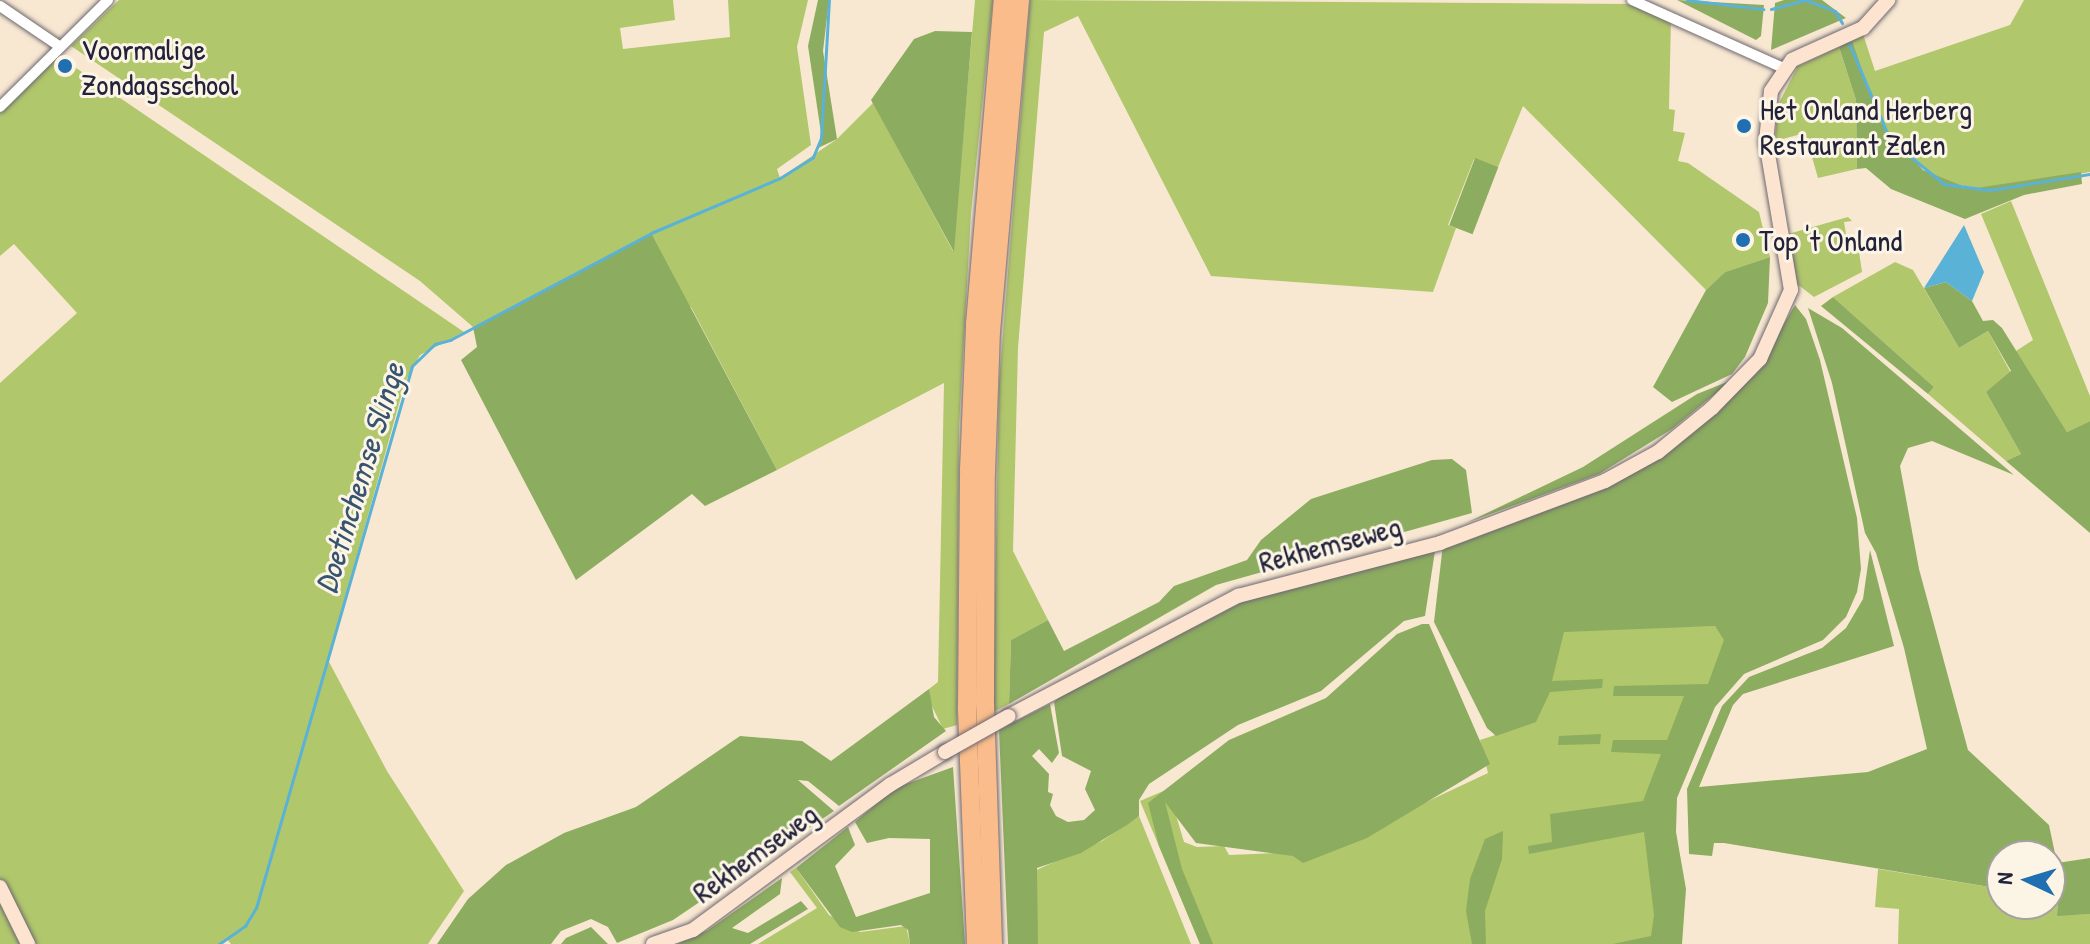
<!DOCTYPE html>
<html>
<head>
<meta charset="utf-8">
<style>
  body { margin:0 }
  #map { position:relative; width:2090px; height:944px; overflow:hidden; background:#f8e8d2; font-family:"Patrick Hand",sans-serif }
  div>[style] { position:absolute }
  .green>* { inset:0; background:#b1c76c }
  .forest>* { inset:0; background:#8cac60; transform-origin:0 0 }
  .water>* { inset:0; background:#5ab2d7 }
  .stream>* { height:3px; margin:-1.5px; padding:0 1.5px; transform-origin:1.5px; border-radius:1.5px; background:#5ab2d7 }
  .roads { filter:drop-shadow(0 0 2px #6d6770) drop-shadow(0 0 2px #6d6770) }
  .street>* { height:10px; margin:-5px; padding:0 5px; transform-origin:5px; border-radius:5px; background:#fff }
  .secondary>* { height:14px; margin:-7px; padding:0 7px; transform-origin:7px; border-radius:7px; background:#fde4d0 }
  .highway>* { height:18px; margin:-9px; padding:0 9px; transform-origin:9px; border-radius:9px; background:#f9bc8a }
  .bridges { filter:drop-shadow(0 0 2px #6d6770) drop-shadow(0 0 2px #6d6770) }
  .secondary-bridge>* { height:14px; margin:-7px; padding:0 7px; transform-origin:7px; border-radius:7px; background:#fde4d0 }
  .dots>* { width:22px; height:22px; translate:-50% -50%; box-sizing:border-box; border:4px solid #fcf5e5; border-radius:50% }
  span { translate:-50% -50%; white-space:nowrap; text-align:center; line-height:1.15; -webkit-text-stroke:6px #fcf5e5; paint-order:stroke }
  .poi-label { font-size:30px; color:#22223b }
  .left { translate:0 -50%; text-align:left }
  .street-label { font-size:30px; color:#22223b }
  .water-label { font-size:32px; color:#365472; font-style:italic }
  .north { position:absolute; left:1986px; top:840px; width:80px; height:80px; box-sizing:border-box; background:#fcf5e5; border:2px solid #a5a1a1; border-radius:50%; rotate:274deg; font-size:22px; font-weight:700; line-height:32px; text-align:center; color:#22223b }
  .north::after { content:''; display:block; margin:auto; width:28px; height:36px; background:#1f6fb2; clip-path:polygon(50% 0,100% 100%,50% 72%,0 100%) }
</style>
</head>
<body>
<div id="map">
  <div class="green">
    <i style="clip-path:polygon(119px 0,673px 0,675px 20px,620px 28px,623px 49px,730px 37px,728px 0,808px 0,797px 47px,811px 145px,777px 169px,780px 178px,837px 139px,873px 103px,953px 251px,975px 0,993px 0,971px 213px,959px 428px,957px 725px,943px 729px,929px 700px,929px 689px,938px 682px,944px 383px,777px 470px,691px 307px,473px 327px,420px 281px,71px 46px)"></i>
    <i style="clip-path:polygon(1030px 0,1633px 4px,1671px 19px,1669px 109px,1675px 110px,1673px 131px,1685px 133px,1678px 161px,1688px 163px,1759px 212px,1770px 257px,1725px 272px,1706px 290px,1523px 106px,1498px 167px,1474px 159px,1448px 225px,1456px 228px,1433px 292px,1211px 276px,1078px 16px,1044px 32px,1018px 348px,1013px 551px,1048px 620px,1011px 640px,1009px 704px,993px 712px,999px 383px)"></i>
    <i style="clip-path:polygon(2024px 0,2090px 0,2090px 172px,1985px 190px,1940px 181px,1909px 158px,1881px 123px,1852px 40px,1863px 34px,1875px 71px,2010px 25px)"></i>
    <i style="clip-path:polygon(1839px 47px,1856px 100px,1857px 169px,1818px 178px,1805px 133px,1775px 141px,1777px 107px,1798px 66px)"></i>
    <i style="clip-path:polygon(57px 55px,464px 332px,420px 355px,405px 382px,328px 660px,387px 771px,464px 891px,428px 944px,231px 944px,227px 939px,219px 944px,32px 944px,0 879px,0 383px,77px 313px,14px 244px,0 256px,0 113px)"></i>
    <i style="clip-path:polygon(2011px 201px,2090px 396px,2090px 421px,2067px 432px,2016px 351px,2033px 340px,1981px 214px)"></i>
    <i style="clip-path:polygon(1848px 217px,1852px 221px,1844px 222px,1846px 234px,1857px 238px,1862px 272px,1814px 297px,1797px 284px,1788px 234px)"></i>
    <i style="clip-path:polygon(1895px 262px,1913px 270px,1959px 348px,1988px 331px,2012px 375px,1986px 392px,2021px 454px,2006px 461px,1928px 394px,1934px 387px,1833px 297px)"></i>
    <i style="clip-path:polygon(1715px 626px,1727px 642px,1662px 795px,1655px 944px,1200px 944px,1140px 801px,1168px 789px,1184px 842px,1197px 847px,1224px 846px,1229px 855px,1304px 852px,1356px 835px,1488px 773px,1480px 740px,1534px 722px,1557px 628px)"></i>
    <i style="clip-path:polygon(1139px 816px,1191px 944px,1038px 944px,1034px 871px,1102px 841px)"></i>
    <i style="clip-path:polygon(796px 868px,829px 915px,860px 932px,906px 926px,910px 944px,758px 944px,817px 908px,790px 872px)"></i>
    <i style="clip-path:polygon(1878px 869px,2002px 889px,2002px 904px,2050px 904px,2050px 892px,2058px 892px,2057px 915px,2090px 914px,2090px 944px,1898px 944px,1899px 909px,1875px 907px)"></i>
    <i style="clip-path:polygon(0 900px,22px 944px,0 944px)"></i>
  </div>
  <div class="forest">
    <i style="clip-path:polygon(818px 0,829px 0,823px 51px,837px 139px,818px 148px,821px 133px,808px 46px)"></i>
    <i style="clip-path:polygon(1677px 0,1764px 5px,1761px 36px,1756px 40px)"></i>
    <i style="clip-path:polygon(1784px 0,1822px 0,1846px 18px,1771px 50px,1775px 3px)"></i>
    <i style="clip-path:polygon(935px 31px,972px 32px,954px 252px,871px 100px,914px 39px)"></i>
    <i style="clip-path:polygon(1852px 40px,1881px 123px,1923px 170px,1970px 189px,2081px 172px,2082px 184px,2024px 195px,1965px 219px,1891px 189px,1866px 168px,1857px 169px,1856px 100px,1839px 47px)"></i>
    <i style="left:1475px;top:158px;width:25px;height:72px;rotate:21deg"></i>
    <i style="clip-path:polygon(651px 233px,777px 470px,705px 506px,692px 494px,576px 580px,461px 360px,477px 347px,473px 327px)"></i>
    <i style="clip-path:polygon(1770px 257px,1768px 303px,1745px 357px,1732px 374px,1672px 402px,1653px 387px,1706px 290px,1725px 272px)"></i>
    <i style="clip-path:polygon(1946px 282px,1972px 301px,1983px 321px,1993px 320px,2002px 328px,2067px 432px,2090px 421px,2090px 533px,2006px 461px,2021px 454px,1986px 392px,2011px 371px,1988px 331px,1959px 348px,1924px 288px)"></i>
    <i style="clip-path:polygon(1833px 297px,1934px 387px,1928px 394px,1821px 306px)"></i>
    <i style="clip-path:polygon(1795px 305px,1806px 319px,1820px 360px,1857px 518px,1861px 569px,1857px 592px,1846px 617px,1823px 640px,1744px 674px,1715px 707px,1677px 798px,1676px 832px,1686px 889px,1682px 944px,1613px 944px,1651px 936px,1654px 915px,1644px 832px,1529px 854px,1528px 846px,1552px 842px,1550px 814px,1643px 801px,1661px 754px,1611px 752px,1613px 740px,1667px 740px,1684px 696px,1613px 696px,1614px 686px,1708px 684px,1724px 640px,1715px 626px,1564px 632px,1552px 681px,1603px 679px,1602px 688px,1550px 692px,1536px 722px,1496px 736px,1487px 728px,1434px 622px,1443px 544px,1582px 496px,1707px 420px,1755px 374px)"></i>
    <i style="clip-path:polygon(1808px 308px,1842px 328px,2014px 475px,1932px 441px,1908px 448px,1900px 466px,1919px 569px,1968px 750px,2049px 825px,2057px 863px,2090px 858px,2090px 914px,2057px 916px,2058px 892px,2050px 892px,2050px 856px,2002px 856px,2002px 889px,1724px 843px,1714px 843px,1712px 856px,1689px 854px,1687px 789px,1722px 706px,1749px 677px,1822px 648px,1846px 628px,1863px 599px,1870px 550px,1894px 646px,1743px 694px,1733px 705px,1699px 787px,1868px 772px,1927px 749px,1904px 648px,1876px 553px,1865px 533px,1832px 383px)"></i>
    <i style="clip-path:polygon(1732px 380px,1672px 429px,1599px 474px,1466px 523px,1583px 467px,1697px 394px)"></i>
    <i style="clip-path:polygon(1452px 459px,1466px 470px,1472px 513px,1216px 585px,1009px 704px,1011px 640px,1048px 620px,1064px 651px,1159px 602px,1174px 586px,1247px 560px,1261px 540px,1311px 499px,1432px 460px)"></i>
    <i style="clip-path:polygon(1435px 551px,1425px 616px,1404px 621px,1321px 691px,1238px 725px,1149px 784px,1139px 800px,1139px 816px,1127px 825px,1081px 853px,1037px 868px,1038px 944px,1008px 944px,999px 730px,1050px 704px,1059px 753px,1052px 763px,1039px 749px,1032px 756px,1049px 774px,1048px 792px,1053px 794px,1050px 805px,1056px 816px,1068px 822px,1084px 820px,1095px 810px,1085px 789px,1091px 771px,1062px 756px,1054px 702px,1060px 697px,1244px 601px)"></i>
    <i style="clip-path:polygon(1422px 624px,1429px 624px,1490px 764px,1367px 838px,1303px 863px,1293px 856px,1196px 843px,1165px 802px,1182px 869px,1213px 944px,1200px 944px,1159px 846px,1148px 803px,1229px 740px,1326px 698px,1397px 634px)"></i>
    <i style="clip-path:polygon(929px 689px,934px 717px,946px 731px,839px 806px,808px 781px,798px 780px,834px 811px,673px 920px,617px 943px,608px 927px,591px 919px,561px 931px,551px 944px,437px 944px,468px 899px,506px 865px,564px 833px,636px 807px,740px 736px,802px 741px,831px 761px)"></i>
    <i style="clip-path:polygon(1601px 734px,1600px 744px,1558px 745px,1559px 736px)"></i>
    <i style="clip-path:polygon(953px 767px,965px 944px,910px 944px,908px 930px,901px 925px,852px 932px,840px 927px,796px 868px,848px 827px,855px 845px,835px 866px,856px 917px,930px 893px,930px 839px,889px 838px,867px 843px,855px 822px,895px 788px)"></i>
    <i style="clip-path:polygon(1503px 831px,1502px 859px,1485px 911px,1486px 944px,1472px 944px,1466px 911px,1470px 879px,1485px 839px)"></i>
    <i style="clip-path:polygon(782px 878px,780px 894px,732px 928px,748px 933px,801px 901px,808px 909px,750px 944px,677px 944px,708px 930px)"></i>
    <i style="clip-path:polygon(591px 927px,608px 944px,561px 944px,566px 938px)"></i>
  </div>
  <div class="water">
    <i style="clip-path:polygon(1964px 225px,1984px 272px,1972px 301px,1946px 282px,1924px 288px)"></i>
  </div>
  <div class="stream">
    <i style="left:1687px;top:0;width:77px;rotate:6.8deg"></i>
    <i style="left:1806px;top:0;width:31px;rotate:21deg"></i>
    <i style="left:1835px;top:11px;width:14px;rotate:60deg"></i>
    <i style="left:1771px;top:9px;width:35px;rotate:-15deg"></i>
    <i style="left:1848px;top:41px;width:108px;rotate:67deg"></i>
    <i style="left:1890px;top:140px;width:70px;rotate:39.2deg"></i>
    <i style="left:1944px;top:184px;width:46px;rotate:7.4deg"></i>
    <i style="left:1990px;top:190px;width:101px;rotate:-9.1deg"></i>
    <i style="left:219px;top:944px;width:32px;rotate:-35deg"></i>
    <i style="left:245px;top:926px;width:21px;rotate:-59deg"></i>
    <i style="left:256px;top:908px;width:564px;rotate:-73.94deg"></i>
    <i style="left:412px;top:366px;width:32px;rotate:-44deg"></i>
    <i style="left:435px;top:344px;width:16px;rotate:-15deg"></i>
    <i style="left:450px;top:340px;width:228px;rotate:-28deg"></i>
    <i style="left:651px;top:233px;width:140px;rotate:-23.1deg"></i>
    <i style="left:780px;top:178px;width:39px;rotate:-32deg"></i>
    <i style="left:813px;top:157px;width:21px;rotate:-67deg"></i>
    <i style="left:821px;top:138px;width:138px;rotate:-86.7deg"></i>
  </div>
  <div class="roads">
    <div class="street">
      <i style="left:1632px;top:0;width:166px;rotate:24.2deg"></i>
      <i style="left:0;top:6px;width:71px;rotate:34.1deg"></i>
      <i style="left:0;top:107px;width:152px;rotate:-44.7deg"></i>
    </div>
    <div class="secondary">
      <i style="left:1009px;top:716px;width:259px;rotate:-27.7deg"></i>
      <i style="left:1238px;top:596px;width:209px;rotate:-14.7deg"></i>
      <i style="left:1440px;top:543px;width:176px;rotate:-20.6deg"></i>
      <i style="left:1605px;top:481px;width:60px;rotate:-28.7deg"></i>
      <i style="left:1658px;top:452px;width:70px;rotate:-39.2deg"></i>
      <i style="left:1712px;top:408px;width:69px;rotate:-45.6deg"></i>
      <i style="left:1760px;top:359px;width:76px;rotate:-65.8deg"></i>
      <i style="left:1791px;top:290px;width:150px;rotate:-99.6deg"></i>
      <i style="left:1766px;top:142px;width:51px;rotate:-84.4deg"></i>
      <i style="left:1771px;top:91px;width:37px;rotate:-56deg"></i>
      <i style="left:1792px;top:60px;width:78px;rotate:-24.3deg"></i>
      <i style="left:1863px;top:28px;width:38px;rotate:-48deg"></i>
      <i style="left:0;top:887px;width:64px;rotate:63.8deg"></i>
      <i style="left:653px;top:944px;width:42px;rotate:-19.3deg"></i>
      <i style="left:693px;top:930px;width:245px;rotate:-36.4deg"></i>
      <i style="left:890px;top:785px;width:64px;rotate:-31deg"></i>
    </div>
    <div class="highway">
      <i style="left:976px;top:944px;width:238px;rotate:-92.2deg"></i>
      <i style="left:967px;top:706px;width:236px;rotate:-89.5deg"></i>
      <i style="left:969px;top:470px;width:146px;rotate:-87.6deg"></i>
      <i style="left:975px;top:324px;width:325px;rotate:-85.1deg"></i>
      <i style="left:993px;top:944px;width:241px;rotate:-91.9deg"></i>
      <i style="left:985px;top:703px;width:230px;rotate:-89.8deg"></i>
      <i style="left:986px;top:473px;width:141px;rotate:-88deg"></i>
      <i style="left:991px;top:332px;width:333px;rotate:-85deg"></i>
    </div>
  </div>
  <div class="bridges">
    <div class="secondary-bridge">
      <i style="left:945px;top:752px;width:73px;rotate:-29.4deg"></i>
    </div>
  </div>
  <div class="dots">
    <i style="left:65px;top:66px;background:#1f6fb2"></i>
    <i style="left:1744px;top:126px;background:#1f6fb2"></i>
    <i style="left:1743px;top:240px;background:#1f6fb2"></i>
  </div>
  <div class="poi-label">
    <span class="left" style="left:81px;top:66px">Voormalige<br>Zondagsschool</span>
    <span class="left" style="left:1760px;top:126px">Het Onland Herberg<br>Restaurant Zalen</span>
    <span class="left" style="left:1759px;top:240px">Top 't Onland</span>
  </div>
  <div class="street-label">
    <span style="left:1330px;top:544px;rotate:-15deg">Rekhemseweg</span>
    <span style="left:755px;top:853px;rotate:-36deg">Rekhemseweg</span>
  </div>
  <div class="water-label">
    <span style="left:360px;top:478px;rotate:-73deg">Doetinchemse Slinge</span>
  </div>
  <div class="north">N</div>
</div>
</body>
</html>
